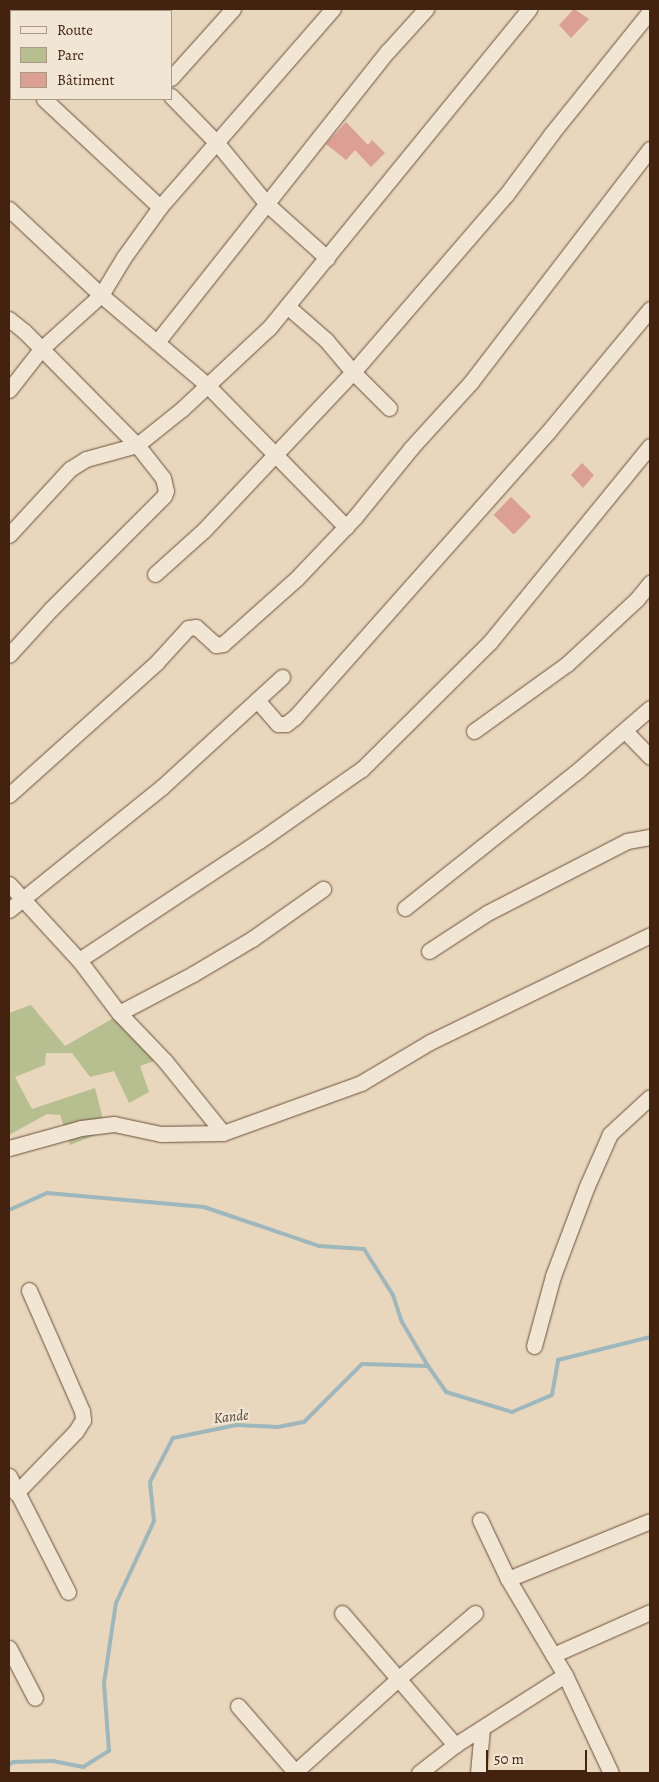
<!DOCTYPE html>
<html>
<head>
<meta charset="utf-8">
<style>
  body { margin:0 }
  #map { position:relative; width:659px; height:1782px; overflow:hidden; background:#e9d7bd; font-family:Alegreya,serif }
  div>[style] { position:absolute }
  .green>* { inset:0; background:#b7be90 }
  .stream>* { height:4px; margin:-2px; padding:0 2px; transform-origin:2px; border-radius:2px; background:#9db7bc }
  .building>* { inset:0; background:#db9f93; transform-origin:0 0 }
  .roads { filter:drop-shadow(0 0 1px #6c4f3a) drop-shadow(0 0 1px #6c4f3a) }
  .minor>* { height:15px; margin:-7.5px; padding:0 7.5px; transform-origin:7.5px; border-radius:7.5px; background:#f1e5d4 }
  span { translate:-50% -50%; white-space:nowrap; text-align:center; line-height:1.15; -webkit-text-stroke:4px #f1e5d4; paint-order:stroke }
  .water-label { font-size:15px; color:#5a473a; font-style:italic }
  .frame { position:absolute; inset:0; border:10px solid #43220f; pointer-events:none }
  .legend { position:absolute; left:10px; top:10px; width:162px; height:90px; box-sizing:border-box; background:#f1e5d4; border:1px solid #ab9785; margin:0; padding:6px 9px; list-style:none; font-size:15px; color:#43220f }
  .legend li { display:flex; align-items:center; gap:10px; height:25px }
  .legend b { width:25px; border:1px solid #ab9785 }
  .scale { position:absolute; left:486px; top:1750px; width:101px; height:22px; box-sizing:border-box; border:2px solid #43220f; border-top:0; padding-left:6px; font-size:15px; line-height:18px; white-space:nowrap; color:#43220f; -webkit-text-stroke:4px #f1e5d4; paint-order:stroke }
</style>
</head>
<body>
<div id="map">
  <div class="green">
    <i style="clip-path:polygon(31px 1005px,65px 1046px,117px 1016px,160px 1059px,140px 1066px,149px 1092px,129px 1103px,114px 1071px,90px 1077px,72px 1053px,46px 1053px,45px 1065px,15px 1077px,32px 1109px,95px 1088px,106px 1131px,70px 1145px,60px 1115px,47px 1114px,9px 1135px,9px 1013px)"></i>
  </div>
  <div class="stream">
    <i style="left:9px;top:1210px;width:42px;rotate:-24.1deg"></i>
    <i style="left:47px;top:1193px;width:158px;rotate:5.1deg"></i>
    <i style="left:204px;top:1207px;width:121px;rotate:18.7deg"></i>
    <i style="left:319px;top:1246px;width:45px;rotate:3.8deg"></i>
    <i style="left:364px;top:1249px;width:54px;rotate:57.8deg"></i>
    <i style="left:393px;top:1295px;width:28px;rotate:72deg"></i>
    <i style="left:402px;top:1322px;width:51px;rotate:59.4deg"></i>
    <i style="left:9px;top:1765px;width:5px;rotate:-37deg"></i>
    <i style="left:13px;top:1762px;width:40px;rotate:-1.4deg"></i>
    <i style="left:53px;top:1761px;width:31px;rotate:11deg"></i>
    <i style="left:83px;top:1767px;width:31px;rotate:-32deg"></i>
    <i style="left:109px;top:1751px;width:68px;rotate:-94.2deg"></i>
    <i style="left:104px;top:1683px;width:81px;rotate:-81.5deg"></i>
    <i style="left:116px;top:1603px;width:90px;rotate:-65.1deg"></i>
    <i style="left:154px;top:1521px;width:39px;rotate:-96deg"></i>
    <i style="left:150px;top:1482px;width:50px;rotate:-62.4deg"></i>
    <i style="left:173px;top:1438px;width:65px;rotate:-11.5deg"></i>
    <i style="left:237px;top:1425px;width:41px;rotate:2.8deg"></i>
    <i style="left:278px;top:1427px;width:26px;rotate:-11deg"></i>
    <i style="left:304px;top:1422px;width:82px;rotate:-45deg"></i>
    <i style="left:362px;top:1364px;width:66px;rotate:1.7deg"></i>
    <i style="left:428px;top:1366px;width:32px;rotate:55deg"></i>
    <i style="left:446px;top:1392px;width:69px;rotate:16.9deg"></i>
    <i style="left:512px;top:1412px;width:43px;rotate:-23deg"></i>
    <i style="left:552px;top:1395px;width:36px;rotate:-80deg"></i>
    <i style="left:558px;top:1360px;width:95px;rotate:-14deg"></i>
  </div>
  <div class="building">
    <i style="clip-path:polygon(574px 9px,589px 19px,571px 38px,559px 25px)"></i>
    <i style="clip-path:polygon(346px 122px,368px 145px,372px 140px,385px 153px,371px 167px,355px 150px,346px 160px,326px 144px)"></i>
    <i style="clip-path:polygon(582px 463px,594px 475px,583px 488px,571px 475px)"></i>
    <i style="left:511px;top:497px;width:28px;height:25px;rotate:44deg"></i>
  </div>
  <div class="roads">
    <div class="minor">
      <i style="left:94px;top:9px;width:3px;rotate:45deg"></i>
      <i style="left:128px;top:11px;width:4px;rotate:-34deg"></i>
      <i style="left:9px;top:66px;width:3px;rotate:45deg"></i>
      <i style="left:171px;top:78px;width:93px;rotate:-48.1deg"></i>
      <i style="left:171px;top:96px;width:66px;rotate:45.6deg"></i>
      <i style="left:217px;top:143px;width:79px;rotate:50.7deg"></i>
      <i style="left:267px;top:204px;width:81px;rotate:42deg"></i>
      <i style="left:44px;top:99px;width:158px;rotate:43deg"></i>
      <i style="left:9px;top:209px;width:126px;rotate:43.1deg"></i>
      <i style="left:101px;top:295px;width:139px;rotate:40.3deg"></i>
      <i style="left:207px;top:385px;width:199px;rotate:45.6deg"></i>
      <i style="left:287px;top:306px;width:52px;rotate:41.1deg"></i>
      <i style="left:326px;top:340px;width:42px;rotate:49.8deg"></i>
      <i style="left:353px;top:372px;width:51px;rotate:45deg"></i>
      <i style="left:9px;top:319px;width:19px;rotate:39deg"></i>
      <i style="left:24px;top:331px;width:161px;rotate:45.3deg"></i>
      <i style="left:137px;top:445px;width:42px;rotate:51.8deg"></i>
      <i style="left:163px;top:478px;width:13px;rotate:77deg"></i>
      <i style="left:166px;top:491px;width:5px;rotate:112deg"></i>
      <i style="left:164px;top:496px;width:160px;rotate:135deg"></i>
      <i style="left:51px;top:609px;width:62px;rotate:132.4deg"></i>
      <i style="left:157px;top:342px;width:372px;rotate:-51.6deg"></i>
      <i style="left:388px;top:51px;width:57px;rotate:-47.9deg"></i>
      <i style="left:9px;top:390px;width:52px;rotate:-52deg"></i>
      <i style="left:41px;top:349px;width:81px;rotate:-42deg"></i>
      <i style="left:101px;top:295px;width:44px;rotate:-58.8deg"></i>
      <i style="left:124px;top:257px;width:62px;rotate:-54.2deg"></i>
      <i style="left:160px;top:207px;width:263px;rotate:-48.9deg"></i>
      <i style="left:9px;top:535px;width:90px;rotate:-47.3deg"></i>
      <i style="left:70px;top:469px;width:19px;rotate:-32deg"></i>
      <i style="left:86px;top:459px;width:53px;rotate:-15.4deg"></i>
      <i style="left:137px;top:445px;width:58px;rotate:-38.7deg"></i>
      <i style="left:182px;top:409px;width:119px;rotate:-43deg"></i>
      <i style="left:269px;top:328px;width:412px;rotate:-50.8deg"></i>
      <i style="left:155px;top:574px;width:66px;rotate:-41.9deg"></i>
      <i style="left:204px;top:530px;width:217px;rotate:-46.7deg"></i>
      <i style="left:353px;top:372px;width:234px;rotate:-49.2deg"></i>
      <i style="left:506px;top:195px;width:77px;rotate:-53.4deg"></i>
      <i style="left:552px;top:133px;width:156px;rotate:-51.2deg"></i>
      <i style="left:257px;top:700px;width:32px;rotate:49deg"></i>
      <i style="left:278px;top:724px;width:8px"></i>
      <i style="left:286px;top:724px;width:11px;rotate:-38deg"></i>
      <i style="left:295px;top:717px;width:381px;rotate:-48.4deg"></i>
      <i style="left:548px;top:432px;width:160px;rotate:-50.3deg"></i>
      <i style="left:474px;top:731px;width:115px;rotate:-35.8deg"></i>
      <i style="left:567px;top:664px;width:96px;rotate:-42.9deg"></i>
      <i style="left:637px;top:599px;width:21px;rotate:-51deg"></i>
      <i style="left:625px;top:731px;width:36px;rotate:46deg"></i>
      <i style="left:9px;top:795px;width:199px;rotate:-41.9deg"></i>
      <i style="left:157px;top:662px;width:46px;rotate:-47.6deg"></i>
      <i style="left:188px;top:628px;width:8px;rotate:-7deg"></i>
      <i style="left:196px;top:627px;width:27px;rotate:42deg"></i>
      <i style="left:216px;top:645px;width:7px;rotate:-8deg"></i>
      <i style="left:223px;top:644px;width:99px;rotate:-41.7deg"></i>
      <i style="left:297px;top:578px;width:84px;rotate:-46.4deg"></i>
      <i style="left:355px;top:517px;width:89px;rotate:-50.9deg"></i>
      <i style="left:411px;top:448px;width:89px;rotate:-47.7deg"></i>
      <i style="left:471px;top:382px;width:294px;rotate:-52.5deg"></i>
      <i style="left:9px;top:884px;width:103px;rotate:47.4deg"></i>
      <i style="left:79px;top:960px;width:66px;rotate:53deg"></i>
      <i style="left:119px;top:1013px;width:66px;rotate:46.2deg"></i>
      <i style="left:165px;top:1061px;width:92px;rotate:51.1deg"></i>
      <i style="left:405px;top:908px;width:217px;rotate:-38.5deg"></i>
      <i style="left:575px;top:773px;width:99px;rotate:-40.9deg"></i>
      <i style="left:9px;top:910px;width:196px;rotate:-38.8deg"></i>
      <i style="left:162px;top:787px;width:163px;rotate:-42.5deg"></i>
      <i style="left:429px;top:951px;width:69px;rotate:-33.2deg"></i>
      <i style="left:487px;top:913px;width:157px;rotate:-27.2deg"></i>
      <i style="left:627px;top:841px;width:23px;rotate:-10deg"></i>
      <i style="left:79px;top:960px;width:216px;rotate:-33.5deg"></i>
      <i style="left:259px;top:841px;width:126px;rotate:-35deg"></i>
      <i style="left:362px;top:769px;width:180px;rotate:-44.8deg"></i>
      <i style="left:490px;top:642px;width:253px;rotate:-50.8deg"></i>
      <i style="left:119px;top:1013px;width:84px;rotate:-27.8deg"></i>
      <i style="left:193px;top:974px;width:69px;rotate:-30.7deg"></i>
      <i style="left:252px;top:939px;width:87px;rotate:-35.2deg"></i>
      <i style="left:9px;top:1148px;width:75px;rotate:-15.5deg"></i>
      <i style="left:81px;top:1128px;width:33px;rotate:-7deg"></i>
      <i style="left:114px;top:1124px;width:48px;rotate:12deg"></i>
      <i style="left:161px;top:1134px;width:62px;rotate:-0.9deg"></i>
      <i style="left:223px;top:1133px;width:147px;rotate:-19.9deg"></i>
      <i style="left:361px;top:1083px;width:80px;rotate:-30.7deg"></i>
      <i style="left:430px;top:1042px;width:245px;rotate:-25.9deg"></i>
      <i style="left:534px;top:1346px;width:73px;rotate:-74.8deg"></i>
      <i style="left:553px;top:1276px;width:96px;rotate:-69.3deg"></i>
      <i style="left:587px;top:1186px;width:57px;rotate:-66.1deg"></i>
      <i style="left:610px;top:1134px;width:54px;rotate:-42.8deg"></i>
      <i style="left:9px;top:1476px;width:130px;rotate:63deg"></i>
      <i style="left:16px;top:1493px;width:86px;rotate:-45.9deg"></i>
      <i style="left:76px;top:1431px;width:13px;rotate:-58deg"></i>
      <i style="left:83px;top:1420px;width:9px;rotate:-96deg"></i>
      <i style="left:82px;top:1411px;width:132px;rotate:-113.7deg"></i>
      <i style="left:480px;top:1520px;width:65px;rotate:64.6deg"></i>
      <i style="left:508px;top:1579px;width:112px;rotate:59.3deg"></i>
      <i style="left:565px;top:1675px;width:108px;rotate:64.9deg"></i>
      <i style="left:508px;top:1579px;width:153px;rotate:-22.2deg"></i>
      <i style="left:342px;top:1613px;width:174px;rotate:49.4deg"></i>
      <i style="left:9px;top:1648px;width:56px;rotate:62.5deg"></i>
      <i style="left:553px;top:1655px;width:106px;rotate:-23.9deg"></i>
      <i style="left:238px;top:1706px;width:89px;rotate:49.1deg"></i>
      <i style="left:294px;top:1773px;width:142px;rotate:-42.1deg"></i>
      <i style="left:399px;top:1678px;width:100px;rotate:-40.5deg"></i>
      <i style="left:419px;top:1773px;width:46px;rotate:-37.9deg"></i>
      <i style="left:455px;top:1745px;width:130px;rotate:-32.5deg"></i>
      <i style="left:478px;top:1773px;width:45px;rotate:-84.9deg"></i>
    </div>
  </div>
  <div class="water-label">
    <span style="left:231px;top:1417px;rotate:-6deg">Kande</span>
  </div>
  <div class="frame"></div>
  <ul class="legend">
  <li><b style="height:6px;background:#f1e5d4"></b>Route</li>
  <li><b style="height:14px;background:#b7be90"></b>Parc</li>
  <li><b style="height:14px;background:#db9f93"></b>Bâtiment</li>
  </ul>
  <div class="scale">50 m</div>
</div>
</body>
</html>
